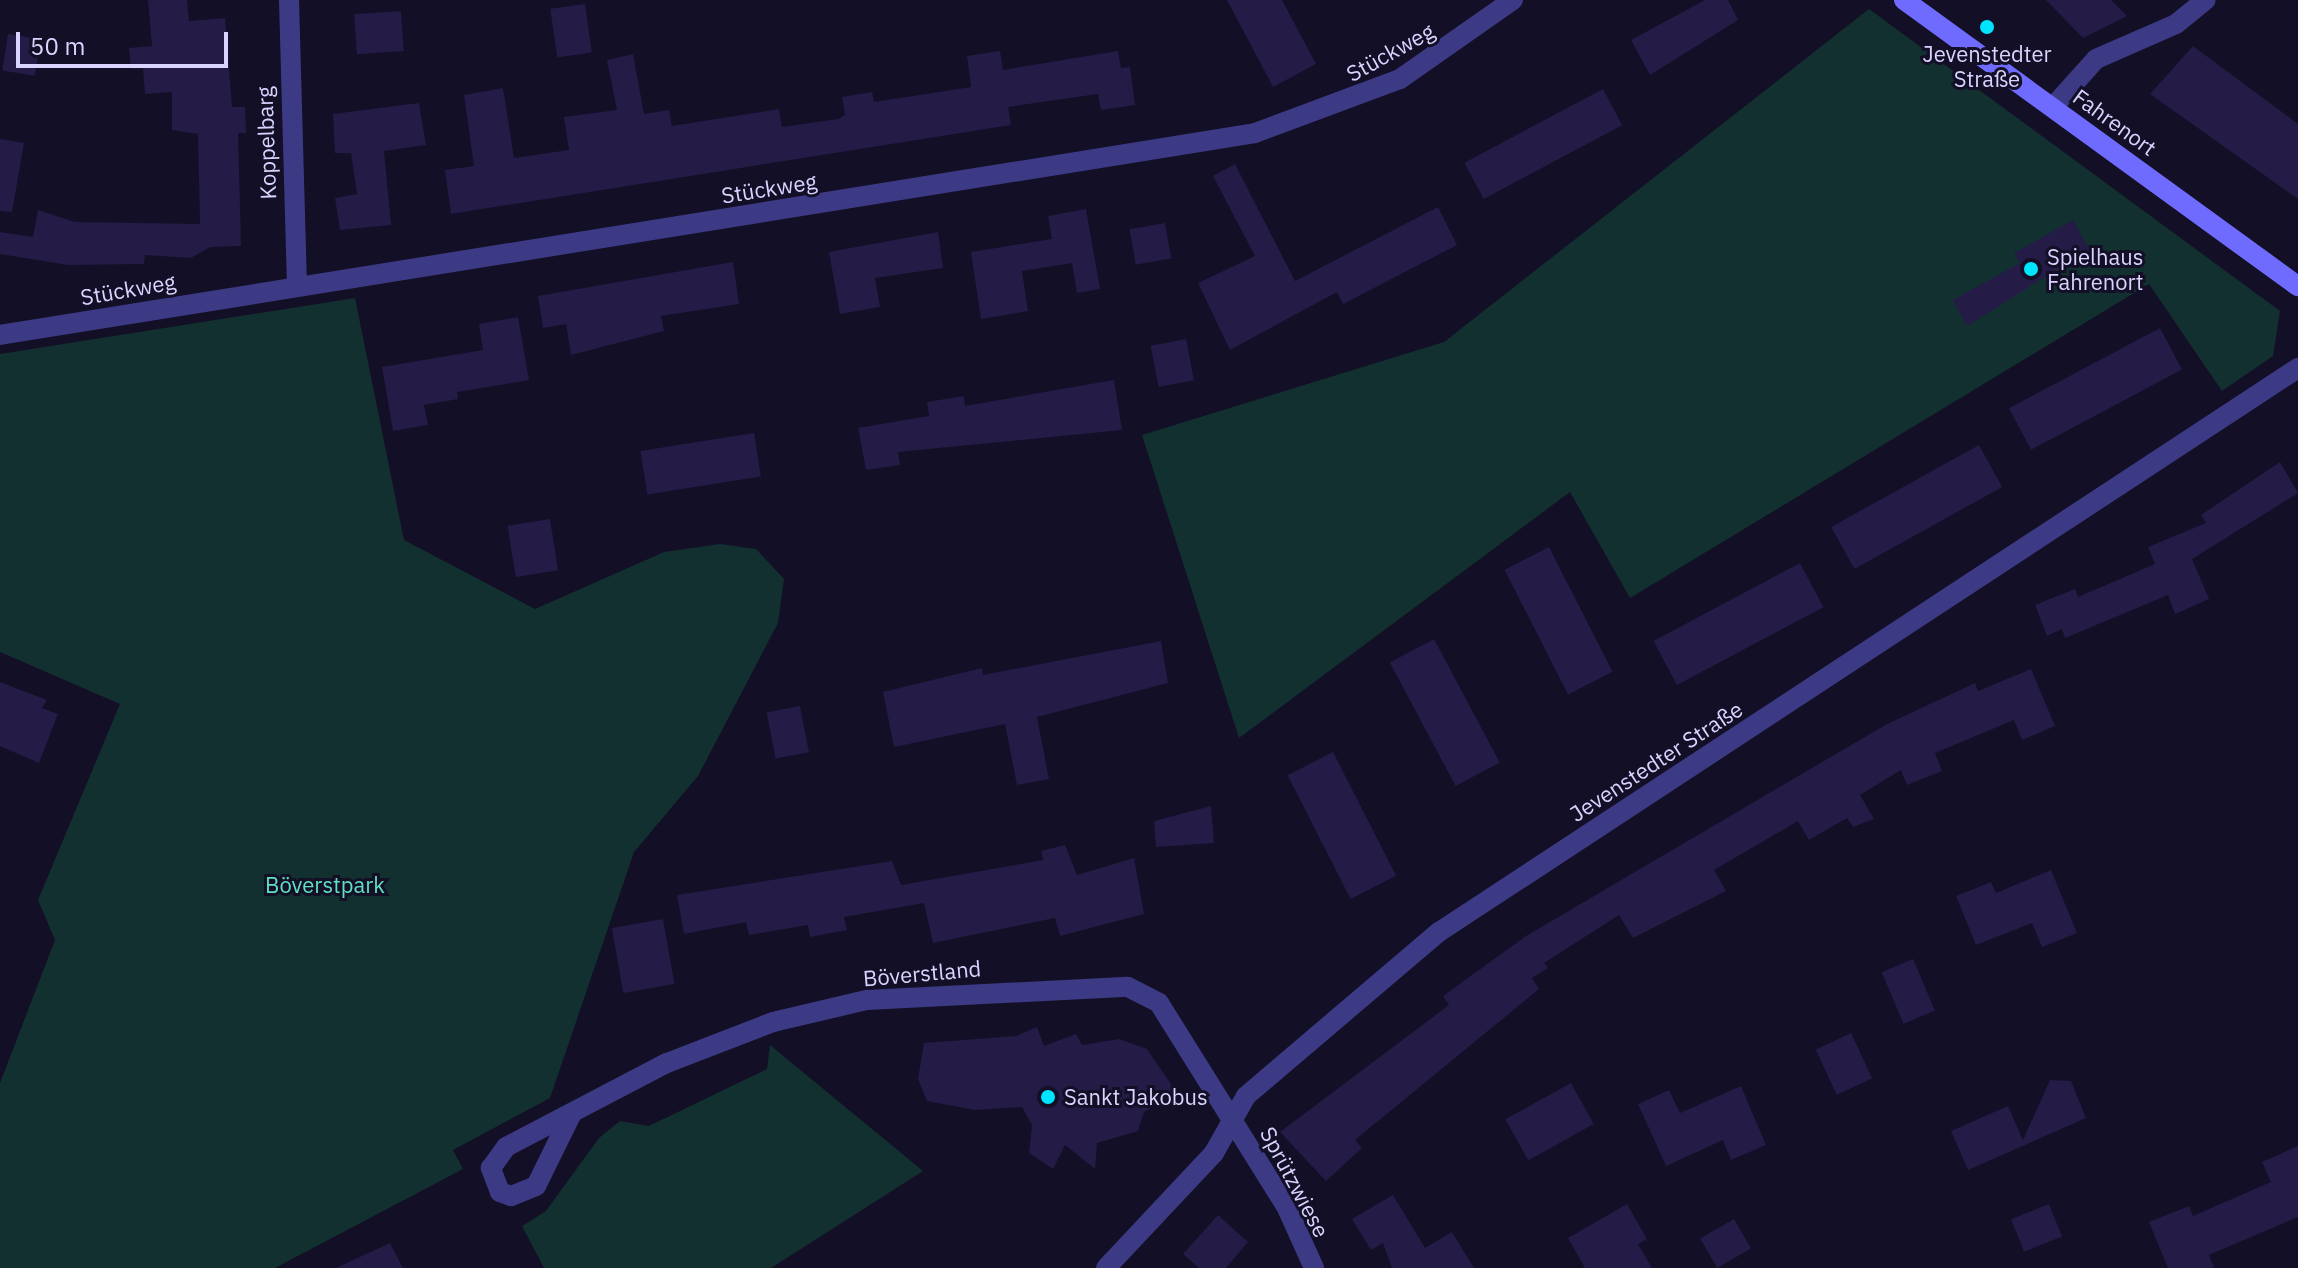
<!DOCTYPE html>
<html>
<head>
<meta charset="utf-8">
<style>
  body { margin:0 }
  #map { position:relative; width:2298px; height:1268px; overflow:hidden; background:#130f26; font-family:"IBM Plex Sans",sans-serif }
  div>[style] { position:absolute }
  .green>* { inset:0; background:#12302f }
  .building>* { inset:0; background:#241b47; transform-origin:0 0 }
  .street>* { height:20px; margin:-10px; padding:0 10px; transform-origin:10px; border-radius:10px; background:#3d3a85 }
  .secondary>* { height:20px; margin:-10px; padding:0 10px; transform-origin:10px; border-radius:10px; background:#6f6bff }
  .dots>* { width:22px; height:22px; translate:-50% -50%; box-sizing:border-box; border:4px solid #130f26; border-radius:50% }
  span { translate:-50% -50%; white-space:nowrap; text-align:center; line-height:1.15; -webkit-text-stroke:6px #130f26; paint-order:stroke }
  .street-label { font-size:22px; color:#d9d4ff }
  .poi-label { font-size:22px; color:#d9d4ff }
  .left { translate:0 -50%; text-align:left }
  .park-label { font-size:22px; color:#5fe0c0 }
  .scale { position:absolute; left:16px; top:32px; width:212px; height:36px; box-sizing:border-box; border:4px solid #d9d4ff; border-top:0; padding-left:10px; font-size:24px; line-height:28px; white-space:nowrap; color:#d9d4ff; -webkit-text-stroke:6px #130f26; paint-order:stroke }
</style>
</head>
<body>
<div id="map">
  <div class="green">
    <i style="clip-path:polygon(1869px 9px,2280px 311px,2273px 356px,2222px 391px,2149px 284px,1630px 598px,1570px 492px,1239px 738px,1142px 435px,1444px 342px)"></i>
    <i style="clip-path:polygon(355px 298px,404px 540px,535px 609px,664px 552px,720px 544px,756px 549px,784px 579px,778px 623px,698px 776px,634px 852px,550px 1098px,453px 1150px,463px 1169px,275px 1268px,0 1268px,0 1083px,55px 940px,38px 900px,120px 704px,0 652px,0 354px)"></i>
    <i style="clip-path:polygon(770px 1045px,923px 1171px,771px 1268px,544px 1268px,522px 1226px,546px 1211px,599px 1138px,620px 1121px,649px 1126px,767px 1069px)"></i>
  </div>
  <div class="building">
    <i style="clip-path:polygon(148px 0,187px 0,189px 21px,225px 18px,232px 107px,245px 107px,246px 133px,238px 133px,241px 246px,210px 247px,191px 258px,145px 255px,144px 264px,68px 265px,0 254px,0 232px,33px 237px,38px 210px,75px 222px,200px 224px,198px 134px,172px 130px,172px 92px,145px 94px,143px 68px,131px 69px,129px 48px,152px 46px)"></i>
    <i style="clip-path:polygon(1227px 0,1282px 0,1316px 64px,1273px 87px)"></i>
    <i style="clip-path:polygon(1705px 0,1728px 0,1738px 20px,1650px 75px,1631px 40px)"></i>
    <i style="clip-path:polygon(2046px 0,2111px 0,2127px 16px,2083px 38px)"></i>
    <i style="left:585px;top:4px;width:49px;height:35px;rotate:82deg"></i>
    <i style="left:401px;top:11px;width:40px;height:47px;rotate:86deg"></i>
    <i style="left:8px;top:34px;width:33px;height:37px;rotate:9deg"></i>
    <i style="clip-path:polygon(2193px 46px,2298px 124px,2298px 199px,2150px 94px)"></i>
    <i style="clip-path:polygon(1000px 51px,1003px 70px,1118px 51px,1121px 68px,1130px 67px,1135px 105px,1101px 110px,1098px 94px,1008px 107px,1011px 125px,451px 214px,445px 170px,474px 166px,464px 95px,503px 88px,514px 158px,569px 150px,564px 117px,617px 110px,607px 60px,633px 54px,644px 114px,669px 110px,672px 126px,779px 109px,782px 127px,838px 119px,845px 115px,842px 97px,872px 92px,874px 102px,971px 87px,967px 56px)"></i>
    <i style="left:1603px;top:89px;width:41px;height:157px;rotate:62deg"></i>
    <i style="clip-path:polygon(419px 103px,426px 145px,384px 151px,391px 225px,340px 230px,335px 198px,357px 194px,351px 153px,335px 153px,333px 114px)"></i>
    <i style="clip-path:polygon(0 139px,24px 143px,12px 212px,0 211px)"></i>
    <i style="clip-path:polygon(1235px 164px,1295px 281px,1438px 207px,1457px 245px,1343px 304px,1337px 292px,1230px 350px,1198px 283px,1255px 256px,1213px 176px)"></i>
    <i style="clip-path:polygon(1086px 209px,1100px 289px,1077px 293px,1072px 263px,1022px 271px,1028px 311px,981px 319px,971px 252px,1052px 239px,1048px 216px)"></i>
    <i style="clip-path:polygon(2073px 220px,2089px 249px,1967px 326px,1953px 300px,2020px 263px,2014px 253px)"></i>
    <i style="left:1165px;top:223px;width:36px;height:36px;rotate:80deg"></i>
    <i style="clip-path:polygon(938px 232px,943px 268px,875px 278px,880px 307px,840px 314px,829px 252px)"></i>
    <i style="clip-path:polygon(733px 262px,739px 304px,661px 316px,664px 331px,571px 355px,566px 324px,543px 328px,538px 296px)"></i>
    <i style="clip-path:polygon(518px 317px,529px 380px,457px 392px,458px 399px,424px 405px,428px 425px,393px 431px,382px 367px,483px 350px,479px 324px)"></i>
    <i style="left:2160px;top:328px;width:47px;height:171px;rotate:62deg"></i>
    <i style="left:1186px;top:339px;width:42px;height:36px;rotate:79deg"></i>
    <i style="clip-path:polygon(1114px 380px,1122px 430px,898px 452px,900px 465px,866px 470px,858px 428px,929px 416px,927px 402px,964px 396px,965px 406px)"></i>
    <i style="left:754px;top:433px;width:44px;height:115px;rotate:81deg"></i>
    <i style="left:1979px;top:445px;width:48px;height:169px;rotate:61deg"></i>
    <i style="clip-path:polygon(2280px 462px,2298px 493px,2192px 559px,2209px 599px,2175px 614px,2168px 595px,2065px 638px,2062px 629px,2047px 636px,2035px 605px,2075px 589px,2078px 597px,2155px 564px,2148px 547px,2206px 523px,2201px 515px)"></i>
    <i style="left:550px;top:519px;width:52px;height:43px;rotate:81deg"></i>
    <i style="left:1549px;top:547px;width:140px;height:50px;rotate:63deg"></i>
    <i style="left:1800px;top:563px;width:50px;height:166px;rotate:62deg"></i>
    <i style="left:1434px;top:639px;width:140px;height:50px;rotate:62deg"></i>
    <i style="clip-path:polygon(1161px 641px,1168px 683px,1037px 717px,1049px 779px,1017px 785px,1005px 724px,894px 747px,883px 692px,982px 668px,983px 675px)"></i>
    <i style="clip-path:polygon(2031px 669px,2055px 726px,2022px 740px,2014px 720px,1935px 753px,1942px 771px,1907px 785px,1901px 770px,1860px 795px,1874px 819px,1853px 827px,1847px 818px,1809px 840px,1798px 821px,1714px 870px,1726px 891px,1633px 938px,1619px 915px,1544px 963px,1548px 968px,1532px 978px,1539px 989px,1355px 1140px,1362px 1148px,1326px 1181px,1280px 1132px,1449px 1005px,1443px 996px,1526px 936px,1887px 724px,1975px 683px,1978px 691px)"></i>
    <i style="clip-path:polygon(0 682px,47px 700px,42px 708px,58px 714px,39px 763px,0 746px)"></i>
    <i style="left:800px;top:706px;width:47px;height:34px;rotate:79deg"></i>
    <i style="left:1333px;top:752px;width:139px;height:51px;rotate:63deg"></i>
    <i style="clip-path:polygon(1211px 806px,1214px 843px,1156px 847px,1154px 821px)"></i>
    <i style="clip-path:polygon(1065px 845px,1077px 875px,1134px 858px,1144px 914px,1060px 936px,1055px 918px,933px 943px,924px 903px,844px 917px,847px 930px,810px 937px,808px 925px,749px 935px,746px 922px,684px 934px,677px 895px,892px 861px,901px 885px,1043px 860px,1041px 851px)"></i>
    <i style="clip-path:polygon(2051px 870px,2077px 933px,2042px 947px,2032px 923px,1976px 945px,1956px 896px,1991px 882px,1996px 893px)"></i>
    <i style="left:663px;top:919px;width:66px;height:52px;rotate:80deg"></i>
    <i style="left:1913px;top:959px;width:56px;height:34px;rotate:67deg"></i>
    <i style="clip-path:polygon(1037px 1027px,1044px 1046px,1076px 1034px,1082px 1045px,1119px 1039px,1147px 1049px,1177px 1093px,1144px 1112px,1138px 1131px,1097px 1143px,1095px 1169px,1065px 1145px,1053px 1169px,1029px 1153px,1032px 1125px,1022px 1107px,975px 1110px,927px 1101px,918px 1079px,924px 1043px,1016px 1036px)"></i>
    <i style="left:1851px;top:1033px;width:50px;height:39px;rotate:65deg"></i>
    <i style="clip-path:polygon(2050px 1080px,2071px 1081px,2086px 1118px,1968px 1170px,1951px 1131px,2008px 1106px,2023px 1140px)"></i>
    <i style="left:1571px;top:1083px;width:47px;height:75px;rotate:61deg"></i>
    <i style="clip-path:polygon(1741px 1086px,1766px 1145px,1731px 1160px,1723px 1140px,1666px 1166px,1638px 1104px,1669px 1090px,1680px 1113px)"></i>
    <i style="clip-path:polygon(2298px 1146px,2298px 1217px,2209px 1255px,2214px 1268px,2168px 1268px,2149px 1222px,2189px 1206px,2193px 1216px,2271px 1182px,2262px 1162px)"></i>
    <i style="clip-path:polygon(1393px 1195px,1425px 1248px,1452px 1232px,1474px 1268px,1392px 1268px,1383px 1243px,1371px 1250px,1352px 1219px)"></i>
    <i style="clip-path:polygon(1627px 1204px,1647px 1239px,1638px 1244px,1652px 1268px,1585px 1268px,1568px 1238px)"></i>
    <i style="left:2049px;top:1204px;width:35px;height:41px;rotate:68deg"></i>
    <i style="clip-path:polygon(1218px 1215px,1248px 1242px,1226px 1268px,1199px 1268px,1183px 1254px)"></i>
    <i style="left:1734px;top:1219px;width:34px;height:39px;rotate:60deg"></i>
    <i style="clip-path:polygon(390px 1243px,403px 1268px,336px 1268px)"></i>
  </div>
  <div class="street">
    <i style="left:289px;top:0;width:285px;rotate:88.4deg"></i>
    <i style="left:2053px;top:107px;width:64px;rotate:-48.1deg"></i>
    <i style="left:2096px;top:59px;width:87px;rotate:-23.6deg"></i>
    <i style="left:2176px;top:24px;width:38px;rotate:-39deg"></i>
    <i style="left:0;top:335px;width:1271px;rotate:-9.14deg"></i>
    <i style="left:1255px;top:133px;width:155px;rotate:-20.4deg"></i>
    <i style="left:1400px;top:79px;width:138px;rotate:-35deg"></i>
    <i style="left:571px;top:1115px;width:79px;rotate:116.2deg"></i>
    <i style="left:536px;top:1186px;width:27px;rotate:158deg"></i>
    <i style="left:511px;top:1196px;width:12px;rotate:-160deg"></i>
    <i style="left:500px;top:1192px;width:26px;rotate:-111deg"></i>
    <i style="left:491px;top:1168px;width:26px;rotate:-54deg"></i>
    <i style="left:506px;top:1147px;width:182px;rotate:-27.6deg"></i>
    <i style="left:667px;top:1063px;width:114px;rotate:-21.1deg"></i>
    <i style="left:773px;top:1022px;width:97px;rotate:-13.2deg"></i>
    <i style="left:867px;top:1000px;width:261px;rotate:-2.9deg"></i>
    <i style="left:1128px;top:987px;width:35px;rotate:27deg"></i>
    <i style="left:1159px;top:1003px;width:239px;rotate:58deg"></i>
    <i style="left:1286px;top:1206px;width:68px;rotate:65.7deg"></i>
    <i style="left:1106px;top:1268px;width:158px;rotate:-46.8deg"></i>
    <i style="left:1214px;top:1153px;width:65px;rotate:-60.7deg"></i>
    <i style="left:1246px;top:1096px;width:253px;rotate:-40.4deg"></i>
    <i style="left:1439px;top:932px;width:1028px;rotate:-33.29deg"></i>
  </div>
  <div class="secondary">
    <i style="left:1904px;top:0;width:487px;rotate:36deg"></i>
  </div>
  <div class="dots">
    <i style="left:1987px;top:27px;background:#00e5ff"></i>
    <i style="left:2031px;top:269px;background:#00e5ff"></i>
    <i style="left:1048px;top:1097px;background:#00e5ff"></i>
  </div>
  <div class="street-label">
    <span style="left:1390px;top:52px;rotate:-29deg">Stückweg</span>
    <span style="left:2115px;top:122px;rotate:36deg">Fahrenort</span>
    <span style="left:266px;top:143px;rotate:-92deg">Koppelbarg</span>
    <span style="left:769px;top:188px;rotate:-9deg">Stückweg</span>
    <span style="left:128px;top:289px;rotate:-10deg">Stückweg</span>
    <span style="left:1656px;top:761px;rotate:-33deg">Jevenstedter Straße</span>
    <span style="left:922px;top:973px;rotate:-5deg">Böverstland</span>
    <span style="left:1295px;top:1182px;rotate:62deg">Sprützwiese</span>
  </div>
  <div class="poi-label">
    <span style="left:1987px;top:66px">Jevenstedter<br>Straße</span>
    <span class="left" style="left:2047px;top:269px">Spielhaus<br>Fahrenort</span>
    <span class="left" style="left:1064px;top:1097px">Sankt Jakobus</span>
  </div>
  <div class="park-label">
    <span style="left:325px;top:885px">Böverstpark</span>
  </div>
  <div class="scale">50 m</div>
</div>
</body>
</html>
